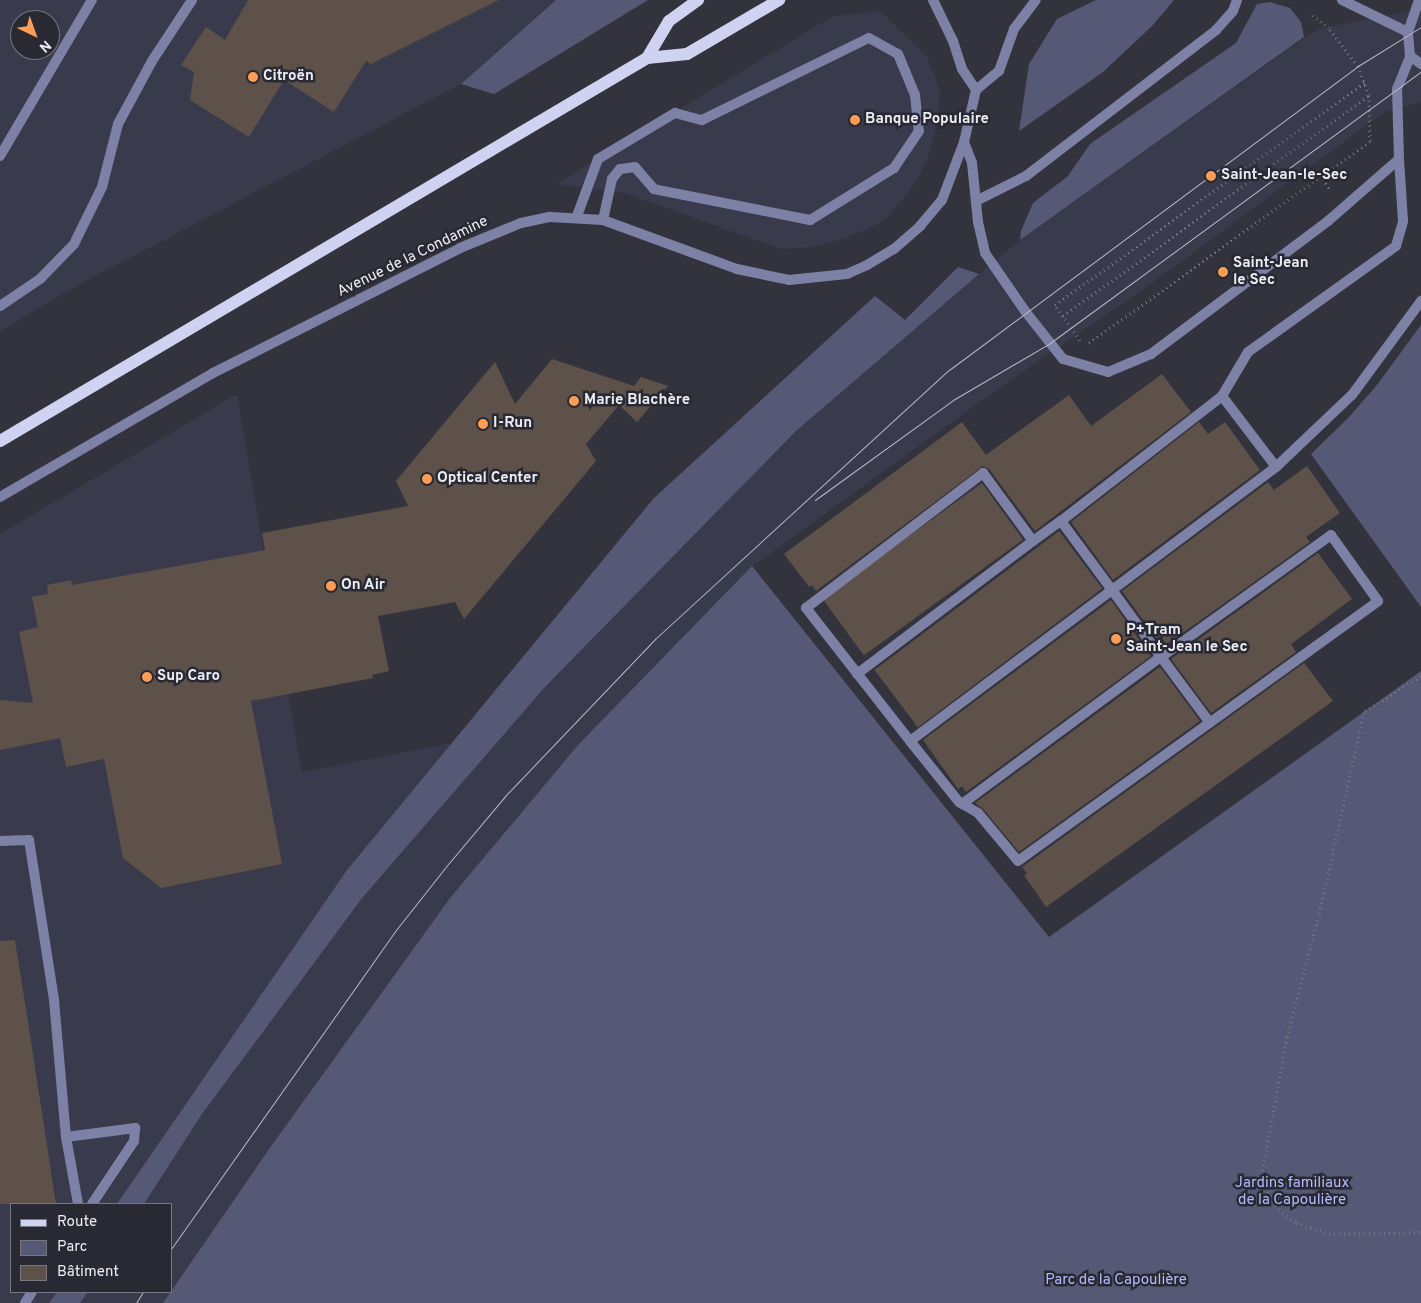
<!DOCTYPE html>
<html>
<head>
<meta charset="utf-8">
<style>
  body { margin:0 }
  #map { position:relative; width:1421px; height:1303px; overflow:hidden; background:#32333d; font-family:Overpass,sans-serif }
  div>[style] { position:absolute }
  .built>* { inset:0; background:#393a4b }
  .green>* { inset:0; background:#565976 }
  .building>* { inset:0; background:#5d514a; transform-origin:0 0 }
  .path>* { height:3px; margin-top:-1.5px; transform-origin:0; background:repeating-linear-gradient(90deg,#75767f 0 1px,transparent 0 5px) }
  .service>* { height:10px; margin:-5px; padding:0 5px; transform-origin:5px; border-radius:5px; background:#7e81a6 }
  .minor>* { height:10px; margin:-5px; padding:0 5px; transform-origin:5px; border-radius:5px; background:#7e81a6 }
  .primary>* { height:12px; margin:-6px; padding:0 6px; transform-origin:6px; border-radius:6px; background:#cfd3f1 }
  .tram>* { height:1px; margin:-0.5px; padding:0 0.5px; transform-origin:0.5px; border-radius:0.5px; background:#babbc3 }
  .dots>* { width:14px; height:14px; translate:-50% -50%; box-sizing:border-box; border:2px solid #282933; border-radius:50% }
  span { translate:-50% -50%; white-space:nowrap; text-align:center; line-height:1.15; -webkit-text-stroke:5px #282933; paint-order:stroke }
  .poi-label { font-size:15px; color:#ecedf4; font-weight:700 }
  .left { translate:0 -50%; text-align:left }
  .street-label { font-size:15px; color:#ecedf4 }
  .park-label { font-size:15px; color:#b4bafd }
  .legend { position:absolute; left:10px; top:1203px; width:162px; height:90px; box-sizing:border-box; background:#282933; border:1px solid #767780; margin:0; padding:6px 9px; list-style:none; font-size:15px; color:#ecedf4 }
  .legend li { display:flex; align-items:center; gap:10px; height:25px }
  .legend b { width:25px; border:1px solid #767780 }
  .north { position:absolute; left:10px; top:10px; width:50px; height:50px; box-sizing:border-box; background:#282933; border:1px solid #767780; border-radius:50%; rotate:138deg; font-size:14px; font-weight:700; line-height:20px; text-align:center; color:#ecedf4 }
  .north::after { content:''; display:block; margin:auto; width:18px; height:22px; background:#fd9d55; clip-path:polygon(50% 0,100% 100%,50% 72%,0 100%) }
</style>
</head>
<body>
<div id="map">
  <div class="built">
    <i style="clip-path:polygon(evenodd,0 0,556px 0,461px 84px,71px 289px,0 331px,0 0,20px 20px,50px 20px,50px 50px,20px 50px,20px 20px)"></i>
    <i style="clip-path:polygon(1421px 9px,1421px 102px,1386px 111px,1152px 283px,1002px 386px,753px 566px,578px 745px,450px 898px,269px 1149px,171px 1291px,171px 1204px,144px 1204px,202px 1114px,363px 897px,545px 687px,796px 431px,909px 332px,1020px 240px,1317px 29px)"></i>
    <i style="clip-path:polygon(880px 11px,926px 55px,940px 89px,938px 120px,927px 161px,907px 195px,882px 222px,846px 238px,814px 247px,781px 249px,625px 193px,556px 184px,833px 16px)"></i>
    <i style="clip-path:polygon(237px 394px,302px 772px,452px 743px,347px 870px,117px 1204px,11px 1204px,11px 1292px,57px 1292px,49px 1303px,0 1303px,0 534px)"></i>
    <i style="clip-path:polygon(88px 1292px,171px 1292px,163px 1303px,80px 1303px)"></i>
  </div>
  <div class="green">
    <i style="clip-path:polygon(556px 0,648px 0,494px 94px,461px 84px)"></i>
    <i style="clip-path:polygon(1096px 0,1174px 0,1152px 26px,1103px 72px,1019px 131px,1029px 64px,1057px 19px)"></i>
    <i style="clip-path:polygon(1270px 2px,1290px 8px,1301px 22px,1304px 37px,1020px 240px,1021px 231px,1033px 203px,1068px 176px,1090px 144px,1236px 43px,1257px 4px)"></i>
    <i style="clip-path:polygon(958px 267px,979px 274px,796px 431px,545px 687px,363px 897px,202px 1114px,144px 1204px,117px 1204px,347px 870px,654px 498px,875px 296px,905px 320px)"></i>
    <i style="clip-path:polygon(1421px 325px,1421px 607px,1311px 454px,1349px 417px,1377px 385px)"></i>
    <i style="clip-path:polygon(752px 566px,1049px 937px,1421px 671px,1421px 1303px,163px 1303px,269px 1149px,450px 898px,578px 745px)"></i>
    <i style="clip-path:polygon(57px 1292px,88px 1292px,80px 1303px,49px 1303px)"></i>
  </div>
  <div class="building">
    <i style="clip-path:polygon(248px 0,499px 0,371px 64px,366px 61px,334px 112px,284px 80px,249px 137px,190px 100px,194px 72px,181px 65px,206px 27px,225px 40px)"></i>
    <i style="clip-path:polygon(552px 359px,634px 386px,641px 377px,668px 386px,637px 422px,619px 405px,586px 444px,596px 461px,464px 619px,455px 602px,378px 616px,389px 671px,372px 675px,373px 678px,251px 701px,282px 864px,161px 888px,123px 858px,104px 759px,66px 767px,60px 738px,0 750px,0 700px,33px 703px,19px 632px,38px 627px,32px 597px,48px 594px,47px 585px,71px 580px,72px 585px,265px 550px,262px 533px,408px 506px,396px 481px,495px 362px,515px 404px)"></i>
    <i style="clip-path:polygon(1162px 374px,1191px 412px,1035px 531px,989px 469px,983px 466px,816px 591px,812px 585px,809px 587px,784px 554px,962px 422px,986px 455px,1069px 395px,1091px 426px)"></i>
    <i style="clip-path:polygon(1199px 422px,1208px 434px,1225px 422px,1260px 470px,1113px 580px,1071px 522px)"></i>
    <i style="clip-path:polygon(1307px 466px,1340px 513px,1306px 537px,1310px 542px,1163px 647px,1122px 591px,1268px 482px,1274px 490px)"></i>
    <i style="left:982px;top:483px;width:70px;height:197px;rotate:54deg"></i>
    <i style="left:1059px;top:531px;width:72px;height:231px;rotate:53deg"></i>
    <i style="clip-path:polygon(1318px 553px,1352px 599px,1291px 644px,1296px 652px,1211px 713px,1171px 659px)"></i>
    <i style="clip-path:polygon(1111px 600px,1151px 656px,966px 792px,962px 786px,958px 789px,923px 740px)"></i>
    <i style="clip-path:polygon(1304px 663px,1333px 701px,1046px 907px,1024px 875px,1027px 873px,1022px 867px)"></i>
    <i style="clip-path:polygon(1160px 667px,1200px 721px,1019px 852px,983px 809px,975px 803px)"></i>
    <i style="clip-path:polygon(15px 940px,28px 1022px,56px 1204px,0 1204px,0 941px)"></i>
  </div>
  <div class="path">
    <i style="left:1321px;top:174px;width:18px;rotate:61deg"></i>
    <i style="left:1063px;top:316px;width:14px;rotate:-126deg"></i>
    <i style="left:1055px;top:305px;width:382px;rotate:-35.7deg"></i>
    <i style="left:1080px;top:340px;width:29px;rotate:-125deg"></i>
    <i style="left:1063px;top:316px;width:376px;rotate:-35.8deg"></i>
    <i style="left:1089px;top:343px;width:346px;rotate:-35.7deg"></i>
    <i style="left:1370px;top:141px;width:46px;rotate:-91.2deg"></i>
    <i style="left:1369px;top:95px;width:31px;rotate:-111deg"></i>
    <i style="left:1358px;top:66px;width:48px;rotate:-127.3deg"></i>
    <i style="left:1329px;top:28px;width:25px;rotate:-143deg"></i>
    <i style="left:1421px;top:676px;width:67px;rotate:147.7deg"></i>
    <i style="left:1364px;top:712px;width:208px;rotate:102.5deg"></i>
    <i style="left:1319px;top:915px;width:126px;rotate:104.7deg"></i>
    <i style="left:1287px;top:1037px;width:143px;rotate:100.4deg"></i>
    <i style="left:1261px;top:1178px;width:31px;rotate:63deg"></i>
    <i style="left:1275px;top:1206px;width:27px;rotate:39deg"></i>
    <i style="left:1296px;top:1223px;width:35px;rotate:18deg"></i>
    <i style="left:1329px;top:1234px;width:92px;rotate:-1.2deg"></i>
  </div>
  <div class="service">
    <i style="left:1342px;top:0;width:73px;rotate:25.9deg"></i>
    <i style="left:1410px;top:56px;width:14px;rotate:36deg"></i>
    <i style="left:964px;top:142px;width:22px;rotate:69deg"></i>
    <i style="left:972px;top:163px;width:59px;rotate:84.2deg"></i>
    <i style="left:978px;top:222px;width:32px;rotate:77deg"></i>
    <i style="left:985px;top:253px;width:70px;rotate:55.4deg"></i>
    <i style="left:1025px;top:311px;width:61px;rotate:51.6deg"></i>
    <i style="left:1063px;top:359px;width:47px;rotate:16.1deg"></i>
    <i style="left:1108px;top:372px;width:47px;rotate:-22.7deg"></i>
    <i style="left:1151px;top:354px;width:221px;rotate:-36.9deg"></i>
    <i style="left:1328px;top:221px;width:94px;rotate:-41.1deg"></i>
    <i style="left:1399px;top:159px;width:70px;rotate:-91.6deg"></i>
    <i style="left:1397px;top:89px;width:35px;rotate:-68deg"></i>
    <i style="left:1410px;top:56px;width:24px;rotate:-95deg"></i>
    <i style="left:1408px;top:32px;width:34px;rotate:-71deg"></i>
    <i style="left:0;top:156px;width:181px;rotate:-59.5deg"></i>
    <i style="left:978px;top:200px;width:54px;rotate:-26.6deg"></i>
    <i style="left:1026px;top:176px;width:240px;rotate:-37.5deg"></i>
    <i style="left:1216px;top:30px;width:25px;rotate:-48deg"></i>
    <i style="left:1233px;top:11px;width:12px;rotate:-70deg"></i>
    <i style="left:577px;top:216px;width:61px;rotate:-69.8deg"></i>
    <i style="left:598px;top:159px;width:90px;rotate:-30.9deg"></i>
    <i style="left:675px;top:113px;width:28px;rotate:15deg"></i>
    <i style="left:702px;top:120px;width:186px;rotate:-26.2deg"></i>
    <i style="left:869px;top:38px;width:33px;rotate:29deg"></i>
    <i style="left:898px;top:54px;width:44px;rotate:67.5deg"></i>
    <i style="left:915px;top:95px;width:36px;rotate:84deg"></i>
    <i style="left:919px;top:131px;width:45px;rotate:124deg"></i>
    <i style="left:894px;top:168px;width:99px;rotate:148.2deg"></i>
    <i style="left:810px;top:220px;width:159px;rotate:-168.8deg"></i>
    <i style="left:654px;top:189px;width:29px;rotate:-131deg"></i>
    <i style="left:635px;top:167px;width:15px;rotate:172deg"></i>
    <i style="left:620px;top:169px;width:13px;rotate:129deg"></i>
    <i style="left:612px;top:179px;width:42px;rotate:102.4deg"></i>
    <i style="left:1222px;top:396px;width:89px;rotate:52.7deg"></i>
    <i style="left:1276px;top:467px;width:205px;rotate:143.1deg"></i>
    <i style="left:1112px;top:590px;width:86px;rotate:-126.5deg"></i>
    <i style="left:1061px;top:521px;width:204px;rotate:-37.8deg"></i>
    <i style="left:1222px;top:396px;width:51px;rotate:-59.4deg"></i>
    <i style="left:1248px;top:352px;width:182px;rotate:-35.6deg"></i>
    <i style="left:1396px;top:246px;width:26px;rotate:-74deg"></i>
    <i style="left:1403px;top:221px;width:62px;rotate:-93.7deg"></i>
    <i style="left:1276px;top:467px;width:105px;rotate:-43.5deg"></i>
    <i style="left:1352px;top:395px;width:117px;rotate:-53.7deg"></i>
    <i style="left:857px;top:674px;width:221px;rotate:-37.1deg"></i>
    <i style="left:910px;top:741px;width:78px;rotate:51.2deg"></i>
    <i style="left:959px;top:802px;width:22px;rotate:30deg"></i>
    <i style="left:978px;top:813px;width:62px;rotate:50.2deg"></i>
    <i style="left:1018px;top:861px;width:444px;rotate:-35.8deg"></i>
    <i style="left:1378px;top:601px;width:81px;rotate:-125.5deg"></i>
    <i style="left:1331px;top:535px;width:209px;rotate:144.3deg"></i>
    <i style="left:1161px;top:657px;width:83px;rotate:-126.2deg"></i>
    <i style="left:1112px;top:590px;width:252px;rotate:143.2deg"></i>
    <i style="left:910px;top:741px;width:169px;rotate:-128deg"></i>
    <i style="left:806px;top:608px;width:223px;rotate:-37.3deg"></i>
    <i style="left:983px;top:473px;width:84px;rotate:53.7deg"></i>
    <i style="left:1033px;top:541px;width:34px;rotate:-36deg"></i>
    <i style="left:962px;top:804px;width:247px;rotate:-36.5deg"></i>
    <i style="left:1161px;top:657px;width:82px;rotate:53.4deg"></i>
    <i style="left:0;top:841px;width:29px;rotate:-2deg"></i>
    <i style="left:29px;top:840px;width:162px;rotate:81.1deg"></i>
    <i style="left:54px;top:1000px;width:138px;rotate:85deg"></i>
    <i style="left:66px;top:1137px;width:70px;rotate:-7.4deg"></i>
    <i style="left:135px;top:1128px;width:13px;rotate:94deg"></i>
    <i style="left:134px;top:1141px;width:76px;rotate:123.7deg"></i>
    <i style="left:66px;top:1137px;width:68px;rotate:79.8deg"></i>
    <i style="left:25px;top:1303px;width:13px;rotate:-58deg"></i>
  </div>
  <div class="minor">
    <i style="left:933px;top:0;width:46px;rotate:64deg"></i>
    <i style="left:953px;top:41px;width:29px;rotate:72deg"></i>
    <i style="left:962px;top:69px;width:25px;rotate:56deg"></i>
    <i style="left:0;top:306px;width:48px;rotate:-34deg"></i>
    <i style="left:40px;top:279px;width:49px;rotate:-45.8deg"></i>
    <i style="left:74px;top:244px;width:64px;rotate:-63.8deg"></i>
    <i style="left:102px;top:187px;width:65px;rotate:-75.7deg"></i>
    <i style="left:118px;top:124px;width:72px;rotate:-61.6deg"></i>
    <i style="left:152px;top:61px;width:73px;rotate:-56.7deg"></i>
    <i style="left:0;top:497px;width:246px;rotate:-30.2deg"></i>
    <i style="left:213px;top:373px;width:277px;rotate:-26.8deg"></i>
    <i style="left:460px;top:248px;width:66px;rotate:-22.3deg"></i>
    <i style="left:521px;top:223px;width:30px;rotate:-12deg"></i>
    <i style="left:550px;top:217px;width:53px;rotate:3.2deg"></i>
    <i style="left:603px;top:220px;width:143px;rotate:20.1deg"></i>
    <i style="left:737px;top:269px;width:53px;rotate:11.9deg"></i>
    <i style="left:789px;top:280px;width:58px;rotate:-5.9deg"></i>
    <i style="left:847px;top:274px;width:22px;rotate:-24deg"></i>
    <i style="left:867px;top:265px;width:31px;rotate:-31deg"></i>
    <i style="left:894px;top:249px;width:35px;rotate:-41deg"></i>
    <i style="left:920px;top:226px;width:34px;rotate:-50deg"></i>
    <i style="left:942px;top:200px;width:62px;rotate:-69.2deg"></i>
    <i style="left:964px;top:142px;width:53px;rotate:-77deg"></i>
    <i style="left:976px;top:90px;width:30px;rotate:-40deg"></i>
    <i style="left:999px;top:71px;width:45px;rotate:-70.3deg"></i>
    <i style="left:1014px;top:29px;width:36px;rotate:-53deg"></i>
  </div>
  <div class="primary">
    <i style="left:647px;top:58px;width:43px;rotate:-59.3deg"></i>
    <i style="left:669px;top:21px;width:36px;rotate:-36deg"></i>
    <i style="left:0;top:441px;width:752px;rotate:-30.62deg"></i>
    <i style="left:647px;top:58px;width:40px;rotate:-5.7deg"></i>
    <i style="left:687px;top:54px;width:107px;rotate:-30.4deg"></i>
  </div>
  <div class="tram">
    <i style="left:815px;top:500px;width:170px;rotate:-35.9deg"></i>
    <i style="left:953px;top:400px;width:113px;rotate:-30.4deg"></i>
    <i style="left:1050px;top:343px;width:460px;rotate:-36.2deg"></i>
    <i style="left:171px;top:1249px;width:390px;rotate:-54.8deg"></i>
    <i style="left:396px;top:930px;width:85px;rotate:-51.7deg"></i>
    <i style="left:449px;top:863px;width:89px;rotate:-50deg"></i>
    <i style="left:506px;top:795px;width:216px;rotate:-46.3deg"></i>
    <i style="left:655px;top:639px;width:398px;rotate:-42.5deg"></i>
    <i style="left:949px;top:370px;width:510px;rotate:-36.62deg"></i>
    <i style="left:1358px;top:66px;width:74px;rotate:-31.8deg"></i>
    <i style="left:136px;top:1303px;width:13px;rotate:-58deg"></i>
  </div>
  <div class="dots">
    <i style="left:253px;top:77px;background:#fd9d55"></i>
    <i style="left:855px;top:120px;background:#fd9d55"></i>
    <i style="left:1211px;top:176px;background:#fd9d55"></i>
    <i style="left:1223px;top:272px;background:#fd9d55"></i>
    <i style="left:574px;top:401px;background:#fd9d55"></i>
    <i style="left:483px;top:424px;background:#fd9d55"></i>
    <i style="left:427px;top:479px;background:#fd9d55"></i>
    <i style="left:331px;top:586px;background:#fd9d55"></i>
    <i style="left:1116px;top:639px;background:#fd9d55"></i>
    <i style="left:147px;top:677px;background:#fd9d55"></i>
  </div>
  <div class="poi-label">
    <span class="left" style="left:263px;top:77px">Citroën</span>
    <span class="left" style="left:865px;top:120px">Banque Populaire</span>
    <span class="left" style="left:1221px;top:176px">Saint-Jean-le-Sec</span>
    <span class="left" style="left:1233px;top:272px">Saint-Jean<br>le Sec</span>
    <span class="left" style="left:584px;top:401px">Marie Blachère</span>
    <span class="left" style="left:493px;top:424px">I-Run</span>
    <span class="left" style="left:437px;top:479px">Optical Center</span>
    <span class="left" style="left:341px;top:586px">On Air</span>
    <span class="left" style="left:1126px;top:639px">P+Tram<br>Saint-Jean le Sec</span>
    <span class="left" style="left:157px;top:677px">Sup Caro</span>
  </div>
  <div class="street-label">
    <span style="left:413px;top:257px;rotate:-26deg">Avenue de la Condamine</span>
  </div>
  <div class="park-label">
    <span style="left:1292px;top:1192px">Jardins familiaux<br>de la Capoulière</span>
    <span style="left:1116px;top:1281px">Parc de la Capoulière</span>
  </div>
  <ul class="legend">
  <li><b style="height:6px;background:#cfd3f1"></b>Route</li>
  <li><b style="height:14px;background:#565976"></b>Parc</li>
  <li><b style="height:14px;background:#5d514a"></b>Bâtiment</li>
  </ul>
  <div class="north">N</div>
</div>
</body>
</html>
